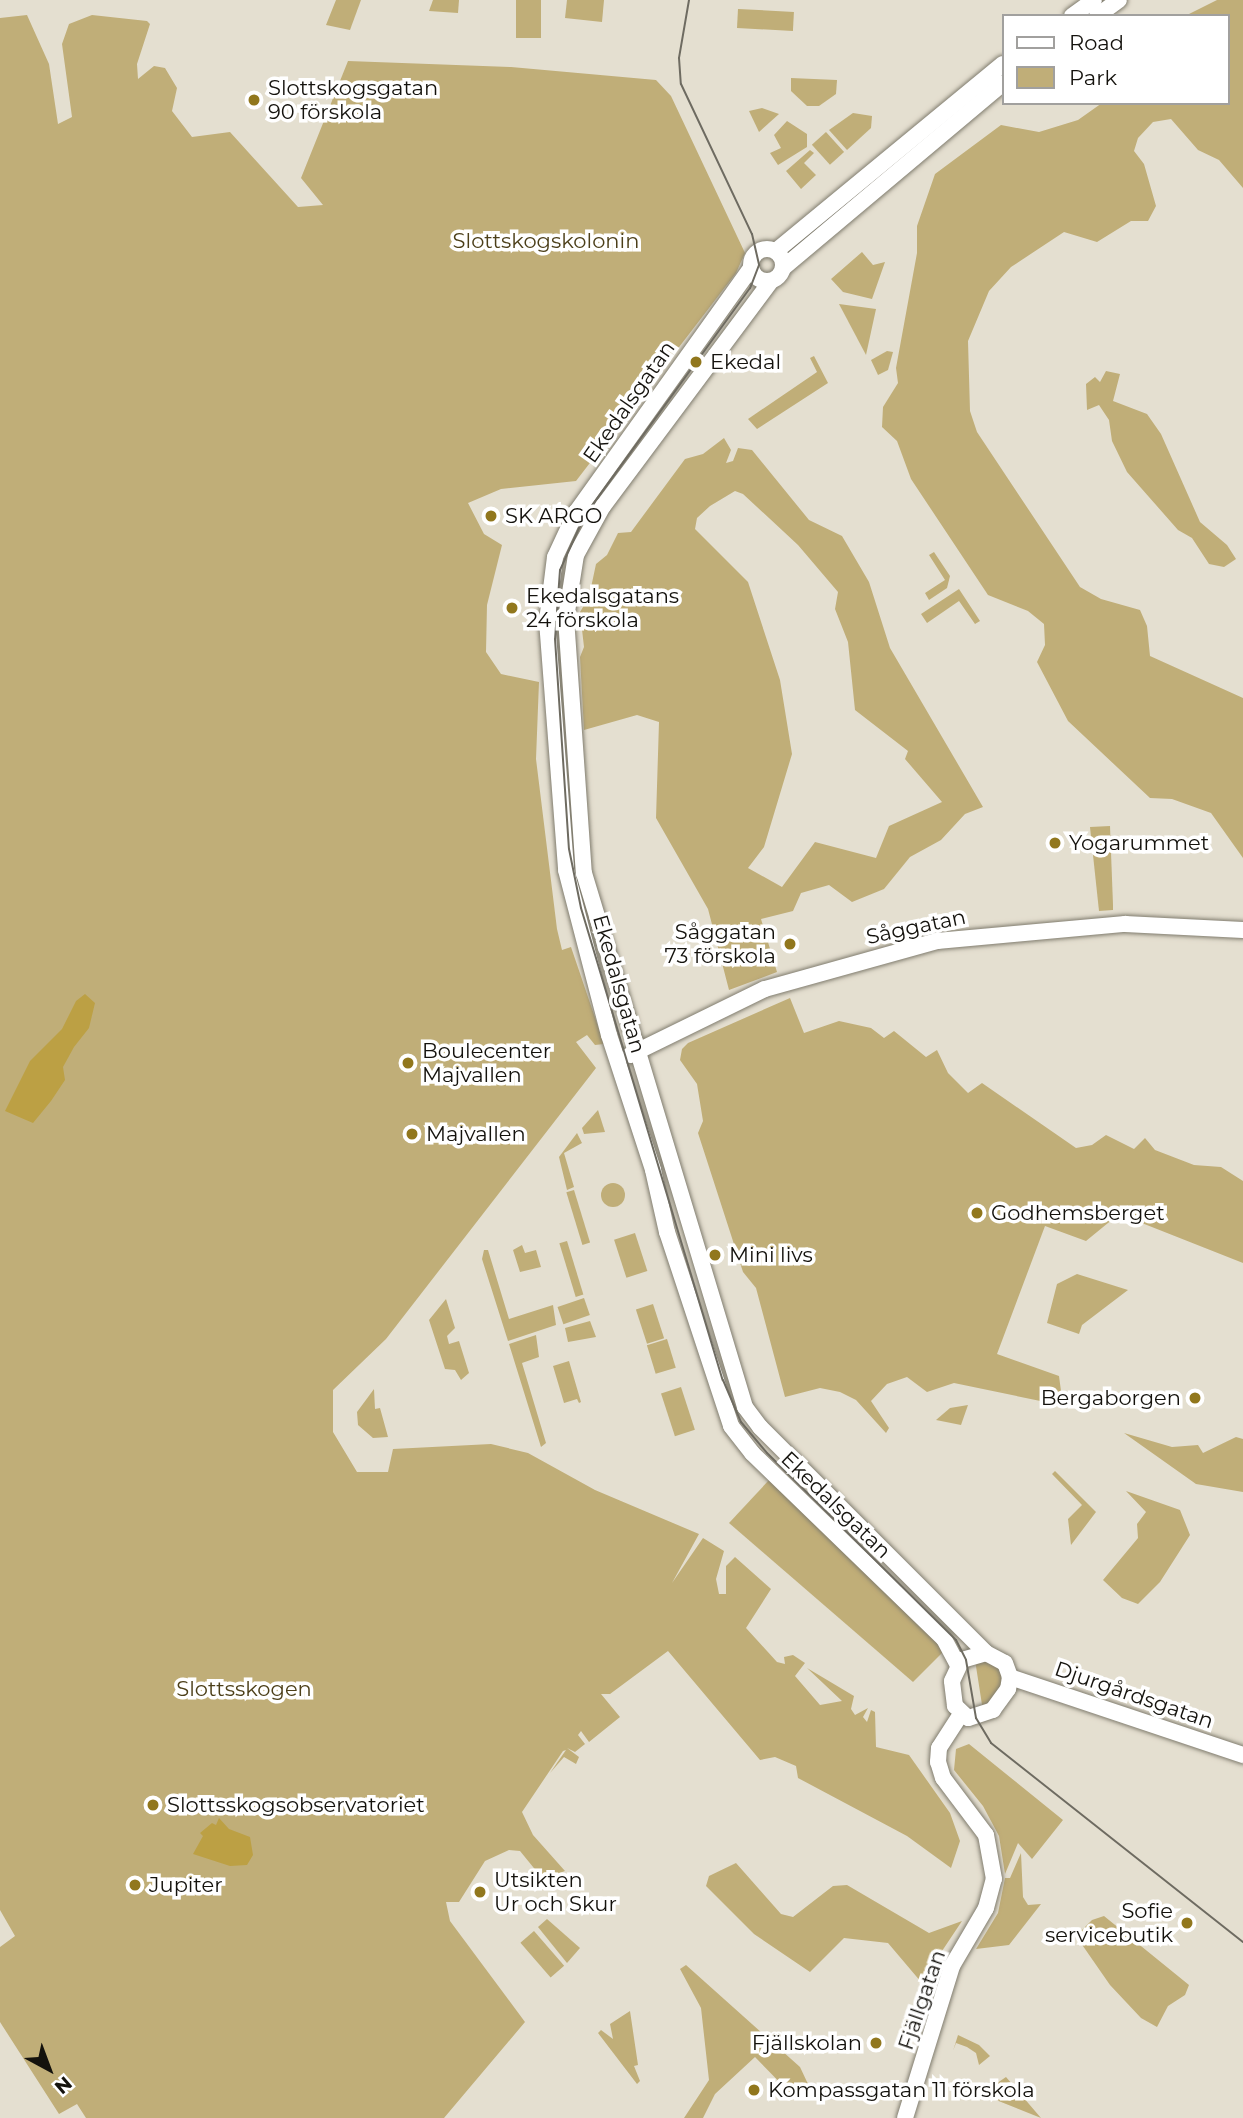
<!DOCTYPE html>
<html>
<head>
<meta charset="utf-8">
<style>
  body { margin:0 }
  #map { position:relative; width:1243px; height:2118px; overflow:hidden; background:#e4dfd0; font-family:Montserrat,sans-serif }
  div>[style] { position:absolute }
  .green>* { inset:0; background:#c0ae78; transform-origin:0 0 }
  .round { border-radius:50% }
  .water>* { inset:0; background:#bca044 }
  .roads { filter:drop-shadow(0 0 2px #807c6e) drop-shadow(0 0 2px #807c6e) }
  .tertiary>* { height:16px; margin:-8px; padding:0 8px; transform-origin:8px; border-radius:8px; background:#fff }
  .tertiary>.ring { margin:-8px; padding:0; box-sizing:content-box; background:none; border:16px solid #fff; border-radius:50% }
  .tram>* { height:2px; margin:-1px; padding:0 1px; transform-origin:1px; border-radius:1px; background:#6e6b61 }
  .dots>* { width:19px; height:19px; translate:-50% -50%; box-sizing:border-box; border:4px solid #fff; border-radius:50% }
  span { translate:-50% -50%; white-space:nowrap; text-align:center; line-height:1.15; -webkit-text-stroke:7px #fff; paint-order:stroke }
  .poi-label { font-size:21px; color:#14120d }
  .left { translate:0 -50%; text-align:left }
  .right { translate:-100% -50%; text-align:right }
  .park-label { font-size:21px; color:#4c3f19 }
  .street-label { font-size:21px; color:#14120d }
  .legend { position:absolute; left:1002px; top:14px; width:228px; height:91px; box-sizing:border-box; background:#fff; border:2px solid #a1a09e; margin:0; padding:9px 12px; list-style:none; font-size:21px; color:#14120d }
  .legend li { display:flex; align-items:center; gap:14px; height:35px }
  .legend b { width:35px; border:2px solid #a1a09e }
  .north { position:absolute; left:14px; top:2034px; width:70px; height:70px; -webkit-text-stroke:5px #fff; paint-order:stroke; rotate:139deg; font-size:19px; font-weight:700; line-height:28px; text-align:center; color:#14120d }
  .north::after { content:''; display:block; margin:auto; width:24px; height:32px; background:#14120d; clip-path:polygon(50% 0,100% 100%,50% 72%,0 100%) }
</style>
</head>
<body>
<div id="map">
  <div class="green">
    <i style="clip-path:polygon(336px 0,361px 0,350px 30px,326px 25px)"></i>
    <i style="clip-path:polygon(433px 0,459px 0,458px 13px,429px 11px)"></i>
    <i style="left:516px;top:0;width:25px;height:38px"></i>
    <i style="clip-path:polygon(567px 0,604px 0,602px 22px,565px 18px)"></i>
    <i style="clip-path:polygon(1217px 0,1243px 0,1243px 188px,1219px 160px,1198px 150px,1171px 119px,1153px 122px,1138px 138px,1134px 151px,1144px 164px,1156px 206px,1148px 221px,1131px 221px,1097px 242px,1064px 232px,1011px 267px,989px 291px,968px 341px,970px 411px,977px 432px,1080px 587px,1101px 599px,1140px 610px,1147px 626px,1150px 656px,1243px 698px,1243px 858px,1211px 813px,1172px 799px,1150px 798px,1068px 721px,1037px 662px,1045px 645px,1044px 624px,1028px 611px,988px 595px,911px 479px,897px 441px,882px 427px,883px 407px,898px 383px,896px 368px,917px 253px,917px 226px,935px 174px,1001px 125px,1039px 132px,1078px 120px,1102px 103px,1227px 103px,1227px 16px,1185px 16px)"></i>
    <i style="left:738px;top:9px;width:56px;height:19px;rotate:3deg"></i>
    <i style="clip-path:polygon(27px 15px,49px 64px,58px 124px,72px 117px,62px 44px,69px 24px,92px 15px,147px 21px,150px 24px,137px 64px,138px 79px,154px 66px,165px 68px,177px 88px,172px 111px,192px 137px,230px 132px,298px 207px,323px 205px,301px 178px,348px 61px,511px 67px,656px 80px,671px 96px,745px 253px,736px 273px,576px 481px,501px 489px,468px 503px,484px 534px,502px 545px,487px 605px,486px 652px,501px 674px,539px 682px,536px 759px,557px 929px,562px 950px,571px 947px,604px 1044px,595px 1045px,587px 1035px,576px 1042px,596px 1068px,386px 1339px,333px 1390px,333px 1432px,357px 1472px,388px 1472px,393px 1449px,491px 1444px,528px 1453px,595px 1490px,699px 1534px,672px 1583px,703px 1538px,724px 1551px,716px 1579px,719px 1594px,726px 1594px,726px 1566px,735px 1557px,771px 1589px,746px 1628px,777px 1662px,785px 1664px,784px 1657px,793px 1655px,805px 1663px,795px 1676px,820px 1705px,842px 1701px,807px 1668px,854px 1696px,851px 1709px,855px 1715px,868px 1708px,863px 1717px,867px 1722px,871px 1710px,875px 1712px,876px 1747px,909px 1755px,950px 1813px,960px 1841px,951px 1868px,907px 1836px,798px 1778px,796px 1766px,775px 1757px,760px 1760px,668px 1651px,610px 1694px,601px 1694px,620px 1717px,589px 1742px,581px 1731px,578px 1735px,585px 1744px,575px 1752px,567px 1748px,579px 1757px,576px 1764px,564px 1757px,550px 1773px,566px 1750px,563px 1751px,522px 1812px,533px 1835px,565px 1871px,551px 1876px,551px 1889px,520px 1851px,509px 1850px,485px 1861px,459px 1902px,446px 1902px,450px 1921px,525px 2022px,444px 2118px,86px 2118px,77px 2104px,59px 2114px,0 2022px,0 1947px,15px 1936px,0 1910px,0 18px)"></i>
    <i style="clip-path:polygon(791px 78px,837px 80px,836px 94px,819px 106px,807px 106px,791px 91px)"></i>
    <i style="clip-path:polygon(762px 108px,779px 114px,759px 132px,749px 111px)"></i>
    <i style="clip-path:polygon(853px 113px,872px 116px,871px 128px,847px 150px,829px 130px)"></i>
    <i style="clip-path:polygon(787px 121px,807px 134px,807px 147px,778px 165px,770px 153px,781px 148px,774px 135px)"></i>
    <i style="left:826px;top:132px;width:27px;height:19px;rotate:48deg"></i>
    <i style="clip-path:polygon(810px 150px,814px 153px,804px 163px,816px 175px,801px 189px,786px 171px)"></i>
    <i style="clip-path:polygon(862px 252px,873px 265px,885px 262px,872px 299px,843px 292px,831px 279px)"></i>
    <i style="clip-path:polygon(839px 304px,876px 309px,866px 355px)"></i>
    <i style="clip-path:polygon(887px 351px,893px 352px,888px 370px,878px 375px,871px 360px)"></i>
    <i style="clip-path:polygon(814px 356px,828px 383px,757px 429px,748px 419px,817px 372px,810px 358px)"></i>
    <i style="clip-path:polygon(1106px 371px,1120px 374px,1113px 401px,1147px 414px,1161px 434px,1200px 522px,1227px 545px,1236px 559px,1224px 567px,1209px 564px,1192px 538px,1178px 530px,1127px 472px,1112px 441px,1109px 420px,1099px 405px,1087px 410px,1086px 384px,1095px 377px,1100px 382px)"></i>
    <i style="clip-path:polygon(evenodd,724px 438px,731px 450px,726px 463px,733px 461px,738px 448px,752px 450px,809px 520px,842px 536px,869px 582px,890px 648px,983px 807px,965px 814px,941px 840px,910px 857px,884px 889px,852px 902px,829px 885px,801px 893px,793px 911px,761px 919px,777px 972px,729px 990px,708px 909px,656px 818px,659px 722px,637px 715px,584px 730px,580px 657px,584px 647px,580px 612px,589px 597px,596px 564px,607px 555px,618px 533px,631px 532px,685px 459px,703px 454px,724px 438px,735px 491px,743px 494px,798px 545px,838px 592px,835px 609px,848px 642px,855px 710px,908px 751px,905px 759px,942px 802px,889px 826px,876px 858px,815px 842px,782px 887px,748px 868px,764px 847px,792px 754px,780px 680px,748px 582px,695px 529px,697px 518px,710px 506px,735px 491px)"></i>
    <i style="clip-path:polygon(934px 552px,950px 576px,947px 588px,929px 600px,925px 593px,945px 580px,929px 555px)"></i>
    <i style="clip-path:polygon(959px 589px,980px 621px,975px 624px,959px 601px,927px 623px,921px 614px)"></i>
    <i style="clip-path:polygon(1110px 826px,1113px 905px,1113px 910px,1099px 911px,1090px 827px)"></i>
    <i style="clip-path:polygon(790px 998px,804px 1033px,839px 1021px,871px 1028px,884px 1038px,894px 1031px,926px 1057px,937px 1050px,948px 1073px,968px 1093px,982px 1083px,1076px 1148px,1092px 1145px,1106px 1135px,1134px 1149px,1145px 1138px,1155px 1150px,1194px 1165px,1221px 1167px,1243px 1181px,1243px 1263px,1119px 1214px,1086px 1241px,1045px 1226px,997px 1354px,1059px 1376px,1061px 1391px,1055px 1404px,954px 1383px,927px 1392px,907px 1377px,887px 1384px,871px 1401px,889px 1428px,886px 1433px,856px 1400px,840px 1392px,820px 1388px,785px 1397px,756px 1288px,743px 1272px,698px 1133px,703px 1121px,697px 1084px,680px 1060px,682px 1049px,688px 1043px)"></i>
    <i style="clip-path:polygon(598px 1110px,605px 1132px,584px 1134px,582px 1128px)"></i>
    <i style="clip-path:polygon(577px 1133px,582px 1143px,564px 1153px,574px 1187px,567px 1190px,559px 1157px)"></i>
    <i class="round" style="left:601px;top:1183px;width:24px;height:24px"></i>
    <i style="left:574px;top:1190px;width:55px;height:8px;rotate:73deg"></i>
    <i style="left:635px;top:1233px;width:40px;height:22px;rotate:72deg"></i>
    <i style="left:567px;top:1241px;width:56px;height:8px;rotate:73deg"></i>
    <i style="clip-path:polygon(522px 1245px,525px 1253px,536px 1250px,541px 1267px,520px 1272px,513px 1250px)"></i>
    <i style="clip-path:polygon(484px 1250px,488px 1250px,509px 1319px,553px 1305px,556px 1325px,508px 1341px,482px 1259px)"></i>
    <i style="clip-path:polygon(1077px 1274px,1128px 1290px,1082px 1325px,1079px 1334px,1047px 1323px,1057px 1284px)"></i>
    <i style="left:584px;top:1298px;width:18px;height:28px;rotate:71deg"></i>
    <i style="clip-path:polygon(446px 1299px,455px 1328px,447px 1336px,449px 1344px,459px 1341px,469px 1373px,461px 1380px,455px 1370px,445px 1369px,429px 1320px)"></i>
    <i style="left:653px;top:1304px;width:36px;height:18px;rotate:72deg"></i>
    <i style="clip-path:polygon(590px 1321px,596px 1337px,568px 1342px,565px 1328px)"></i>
    <i style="clip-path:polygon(536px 1335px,539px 1357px,522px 1363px,546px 1443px,541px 1447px,509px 1344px)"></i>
    <i style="left:667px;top:1339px;width:30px;height:21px;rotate:73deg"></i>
    <i style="clip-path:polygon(569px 1361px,581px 1402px,579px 1403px,577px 1399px,564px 1403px,553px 1366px)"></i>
    <i style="left:681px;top:1387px;width:45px;height:21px;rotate:72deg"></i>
    <i style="clip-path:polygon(374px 1389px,375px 1409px,380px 1408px,388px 1437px,373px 1438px,358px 1425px,357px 1412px)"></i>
    <i style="clip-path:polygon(968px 1405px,961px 1425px,936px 1420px,950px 1408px)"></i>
    <i style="clip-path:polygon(1124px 1433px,1172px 1447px,1198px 1445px,1203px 1453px,1236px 1437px,1243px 1439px,1243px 1492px,1196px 1484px)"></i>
    <i style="clip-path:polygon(1055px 1471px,1096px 1512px,1071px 1545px,1068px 1519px,1082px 1505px,1052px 1474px)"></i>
    <i style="clip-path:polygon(769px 1480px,945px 1650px,913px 1682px,729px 1523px)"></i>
    <i style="clip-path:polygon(1126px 1491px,1180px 1510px,1190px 1535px,1160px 1582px,1138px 1604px,1122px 1598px,1103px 1580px,1138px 1538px,1137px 1524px,1146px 1512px)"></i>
    <i style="clip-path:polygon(980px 1658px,1002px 1668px,1003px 1685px,983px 1711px,975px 1660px)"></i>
    <i style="clip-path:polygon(969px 1744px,1063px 1820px,1032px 1859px,1018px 1843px,1005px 1874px,999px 1836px,983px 1806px,954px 1770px,956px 1749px)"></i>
    <i style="clip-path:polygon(1021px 1853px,1023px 1897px,1028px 1905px,1041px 1904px,1009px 1945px,976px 1949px,998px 1913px,1005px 1878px,1010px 1878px)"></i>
    <i style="clip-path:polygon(736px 1863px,781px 1914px,793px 1917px,833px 1886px,847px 1885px,929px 1933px,962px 1921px,930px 1969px,934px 1971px,927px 1989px,888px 1943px,844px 1938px,810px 1972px,754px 1934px,706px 1886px,709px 1876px)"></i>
    <i style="clip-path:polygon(1104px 1916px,1189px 1985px,1185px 1995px,1168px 2006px,1157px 2027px,1141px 2018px,1110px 1985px,1076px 1936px,1092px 1920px)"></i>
    <i style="clip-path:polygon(547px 1919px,580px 1948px,567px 1963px,538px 1927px)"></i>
    <i style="left:534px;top:1931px;width:46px;height:18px;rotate:49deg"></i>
    <i style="clip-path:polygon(686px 1965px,800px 2067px,808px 2084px,794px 2097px,755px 2057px,715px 2094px,703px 2118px,684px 2118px,709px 2080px,701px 2008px,680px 1969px)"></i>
    <i style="clip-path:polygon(630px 2011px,638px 2065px,634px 2066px,640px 2081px,637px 2084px,598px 2033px,601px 2030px,613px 2039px,610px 2024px)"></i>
    <i style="clip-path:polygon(958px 2035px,979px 2045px,990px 2056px,979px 2065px,976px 2053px,967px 2047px,956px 2043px,953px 2051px)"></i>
    <i style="clip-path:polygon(1006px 2077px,1023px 2097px,1041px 2118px,981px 2094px)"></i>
  </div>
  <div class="water">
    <i style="clip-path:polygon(85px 994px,95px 1003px,89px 1028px,74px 1047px,63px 1067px,65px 1080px,51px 1101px,33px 1123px,5px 1111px,30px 1061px,62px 1029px,76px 1001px)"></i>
    <i style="clip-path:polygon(219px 1818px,229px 1829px,250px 1837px,253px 1855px,247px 1865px,230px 1866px,193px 1854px,203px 1836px,200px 1833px,212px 1823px,216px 1825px)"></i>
  </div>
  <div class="roads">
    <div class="tertiary">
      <i style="left:1072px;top:16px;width:27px;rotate:-36deg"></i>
      <i style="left:1097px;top:16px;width:27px;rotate:-36deg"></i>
      <i class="ring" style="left:751px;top:249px;width:16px;height:16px"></i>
      <i style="left:776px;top:251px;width:294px;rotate:-39.5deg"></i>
      <i style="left:784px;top:267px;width:286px;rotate:-40deg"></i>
      <i style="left:751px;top:268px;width:300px;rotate:125.6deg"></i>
      <i style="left:576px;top:512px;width:50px;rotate:115deg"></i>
      <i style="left:555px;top:557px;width:64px;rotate:97.1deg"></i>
      <i style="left:547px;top:621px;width:250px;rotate:85.6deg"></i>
      <i style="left:566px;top:870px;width:171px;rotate:75.4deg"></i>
      <i style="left:609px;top:1035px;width:142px;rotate:71.9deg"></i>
      <i style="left:653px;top:1170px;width:64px;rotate:77.3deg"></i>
      <i style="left:667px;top:1232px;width:204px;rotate:71.7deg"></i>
      <i style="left:731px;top:1426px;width:34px;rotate:52deg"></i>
      <i style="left:752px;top:1453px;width:267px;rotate:44.1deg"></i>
      <i style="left:944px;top:1639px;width:30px;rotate:62deg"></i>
      <i style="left:771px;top:281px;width:281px;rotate:126.7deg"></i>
      <i style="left:603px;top:506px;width:56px;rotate:118.9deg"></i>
      <i style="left:576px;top:555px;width:64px;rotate:99deg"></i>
      <i style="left:566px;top:618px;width:256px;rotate:86deg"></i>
      <i style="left:584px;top:873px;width:558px;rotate:73.22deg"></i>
      <i style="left:745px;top:1407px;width:25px;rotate:53deg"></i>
      <i style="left:760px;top:1427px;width:320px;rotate:45deg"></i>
      <i style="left:630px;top:1055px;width:150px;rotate:-26.1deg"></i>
      <i style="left:765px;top:989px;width:179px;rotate:-15.6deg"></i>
      <i style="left:937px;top:941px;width:189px;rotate:-5.2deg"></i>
      <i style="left:1125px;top:924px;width:118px;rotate:2.9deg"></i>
      <i style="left:986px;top:1653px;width:21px;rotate:28deg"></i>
      <i style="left:1005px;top:1663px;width:15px;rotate:70deg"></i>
      <i style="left:1010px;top:1677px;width:12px;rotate:99deg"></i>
      <i style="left:1008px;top:1689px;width:26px;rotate:126deg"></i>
      <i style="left:993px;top:1710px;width:26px;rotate:162deg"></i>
      <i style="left:968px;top:1718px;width:18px;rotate:-137deg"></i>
      <i style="left:955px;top:1706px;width:25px;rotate:-97deg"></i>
      <i style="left:952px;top:1681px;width:23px;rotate:-65deg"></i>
      <i style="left:962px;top:1660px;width:25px;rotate:-16deg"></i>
      <i style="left:1010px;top:1677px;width:246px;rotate:18.5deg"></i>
      <i style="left:905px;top:2118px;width:159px;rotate:-72.8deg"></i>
      <i style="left:952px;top:1966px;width:67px;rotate:-59.6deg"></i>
      <i style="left:986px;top:1908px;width:30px;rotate:-75deg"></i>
      <i style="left:994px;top:1879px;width:45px;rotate:-100.3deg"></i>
      <i style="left:986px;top:1835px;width:71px;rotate:-127deg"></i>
      <i style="left:943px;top:1778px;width:17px;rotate:-107deg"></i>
      <i style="left:938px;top:1762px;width:14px;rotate:-86deg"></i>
      <i style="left:939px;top:1748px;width:40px;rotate:-57.1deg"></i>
    </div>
  </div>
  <div class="tram">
    <i style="left:689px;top:0;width:59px;rotate:99.8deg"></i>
    <i style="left:679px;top:58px;width:26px;rotate:86deg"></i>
    <i style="left:681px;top:84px;width:166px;rotate:64.7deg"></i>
    <i style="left:752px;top:234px;width:32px;rotate:77deg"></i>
    <i style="left:759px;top:265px;width:25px;rotate:111deg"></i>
    <i style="left:750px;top:288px;width:281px;rotate:126deg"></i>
    <i style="left:585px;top:515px;width:60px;rotate:114.4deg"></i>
    <i style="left:560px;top:570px;width:69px;rotate:94.1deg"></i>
    <i style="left:555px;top:639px;width:210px;rotate:86.2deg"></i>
    <i style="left:569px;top:849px;width:60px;rotate:78.5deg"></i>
    <i style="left:581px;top:908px;width:493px;rotate:73.3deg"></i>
    <i style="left:723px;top:1380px;width:46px;rotate:66.8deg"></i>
    <i style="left:741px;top:1422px;width:40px;rotate:50deg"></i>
    <i style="left:767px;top:1453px;width:266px;rotate:44.7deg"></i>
    <i style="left:956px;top:1640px;width:22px;rotate:63deg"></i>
    <i style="left:966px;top:1660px;width:59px;rotate:80.2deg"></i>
    <i style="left:976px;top:1718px;width:29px;rotate:59deg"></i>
    <i style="left:991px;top:1743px;width:321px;rotate:38.3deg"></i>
  </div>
  <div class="dots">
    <i style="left:254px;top:100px;background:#91771d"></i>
    <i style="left:696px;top:362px;background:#91771d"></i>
    <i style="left:491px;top:516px;background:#91771d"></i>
    <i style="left:512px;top:608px;background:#91771d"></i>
    <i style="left:1055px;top:843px;background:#91771d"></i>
    <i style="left:790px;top:944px;background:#91771d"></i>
    <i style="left:408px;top:1063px;background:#91771d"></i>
    <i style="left:412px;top:1134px;background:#91771d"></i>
    <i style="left:977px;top:1213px;background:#91771d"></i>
    <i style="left:715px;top:1255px;background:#91771d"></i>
    <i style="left:1195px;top:1398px;background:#91771d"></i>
    <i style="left:153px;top:1805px;background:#91771d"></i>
    <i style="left:135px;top:1885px;background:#91771d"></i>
    <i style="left:480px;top:1892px;background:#91771d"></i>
    <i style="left:1187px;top:1923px;background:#91771d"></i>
    <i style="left:876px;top:2043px;background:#91771d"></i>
    <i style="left:754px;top:2090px;background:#91771d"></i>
  </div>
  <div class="poi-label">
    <span class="left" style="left:268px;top:100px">Slottskogsgatan<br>90 förskola</span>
    <span class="left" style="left:710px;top:362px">Ekedal</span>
    <span class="left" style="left:505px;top:516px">SK ARGO</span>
    <span class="left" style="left:526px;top:608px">Ekedalsgatans<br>24 förskola</span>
    <span class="left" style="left:1069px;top:843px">Yogarummet</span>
    <span class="right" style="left:776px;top:944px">Såggatan<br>73 förskola</span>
    <span class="left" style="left:422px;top:1063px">Boulecenter<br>Majvallen</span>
    <span class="left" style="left:426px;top:1134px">Majvallen</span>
    <span class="left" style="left:991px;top:1213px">Godhemsberget</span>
    <span class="left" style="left:729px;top:1255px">Mini livs</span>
    <span class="right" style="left:1181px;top:1398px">Bergaborgen</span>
    <span class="left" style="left:167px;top:1805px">Slottsskogsobservatoriet</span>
    <span class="left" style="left:494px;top:1892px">Utsikten<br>Ur och Skur</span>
    <span class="left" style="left:149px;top:1885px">Jupiter</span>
    <span class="right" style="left:1173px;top:1923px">Sofie<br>servicebutik</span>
    <span class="right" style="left:862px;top:2043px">Fjällskolan</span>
    <span class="left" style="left:768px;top:2090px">Kompassgatan 11 förskola</span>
  </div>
  <div class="park-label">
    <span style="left:546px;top:241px">Slottskogskolonin</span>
    <span style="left:244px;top:1689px">Slottsskogen</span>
  </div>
  <div class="street-label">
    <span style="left:629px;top:402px;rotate:-55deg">Ekedalsgatan</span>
    <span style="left:916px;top:927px;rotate:-12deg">Såggatan</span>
    <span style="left:619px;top:984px;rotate:74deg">Ekedalsgatan</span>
    <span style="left:836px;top:1505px;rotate:44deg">Ekedalsgatan</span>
    <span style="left:1134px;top:1695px;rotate:19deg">Djurgårdsgatan</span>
    <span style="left:922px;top:2000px;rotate:-71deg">Fjällgatan</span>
  </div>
  <ul class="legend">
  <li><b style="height:9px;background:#fff"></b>Road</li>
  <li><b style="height:19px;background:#c0ae78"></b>Park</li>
  </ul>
  <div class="north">N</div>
</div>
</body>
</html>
